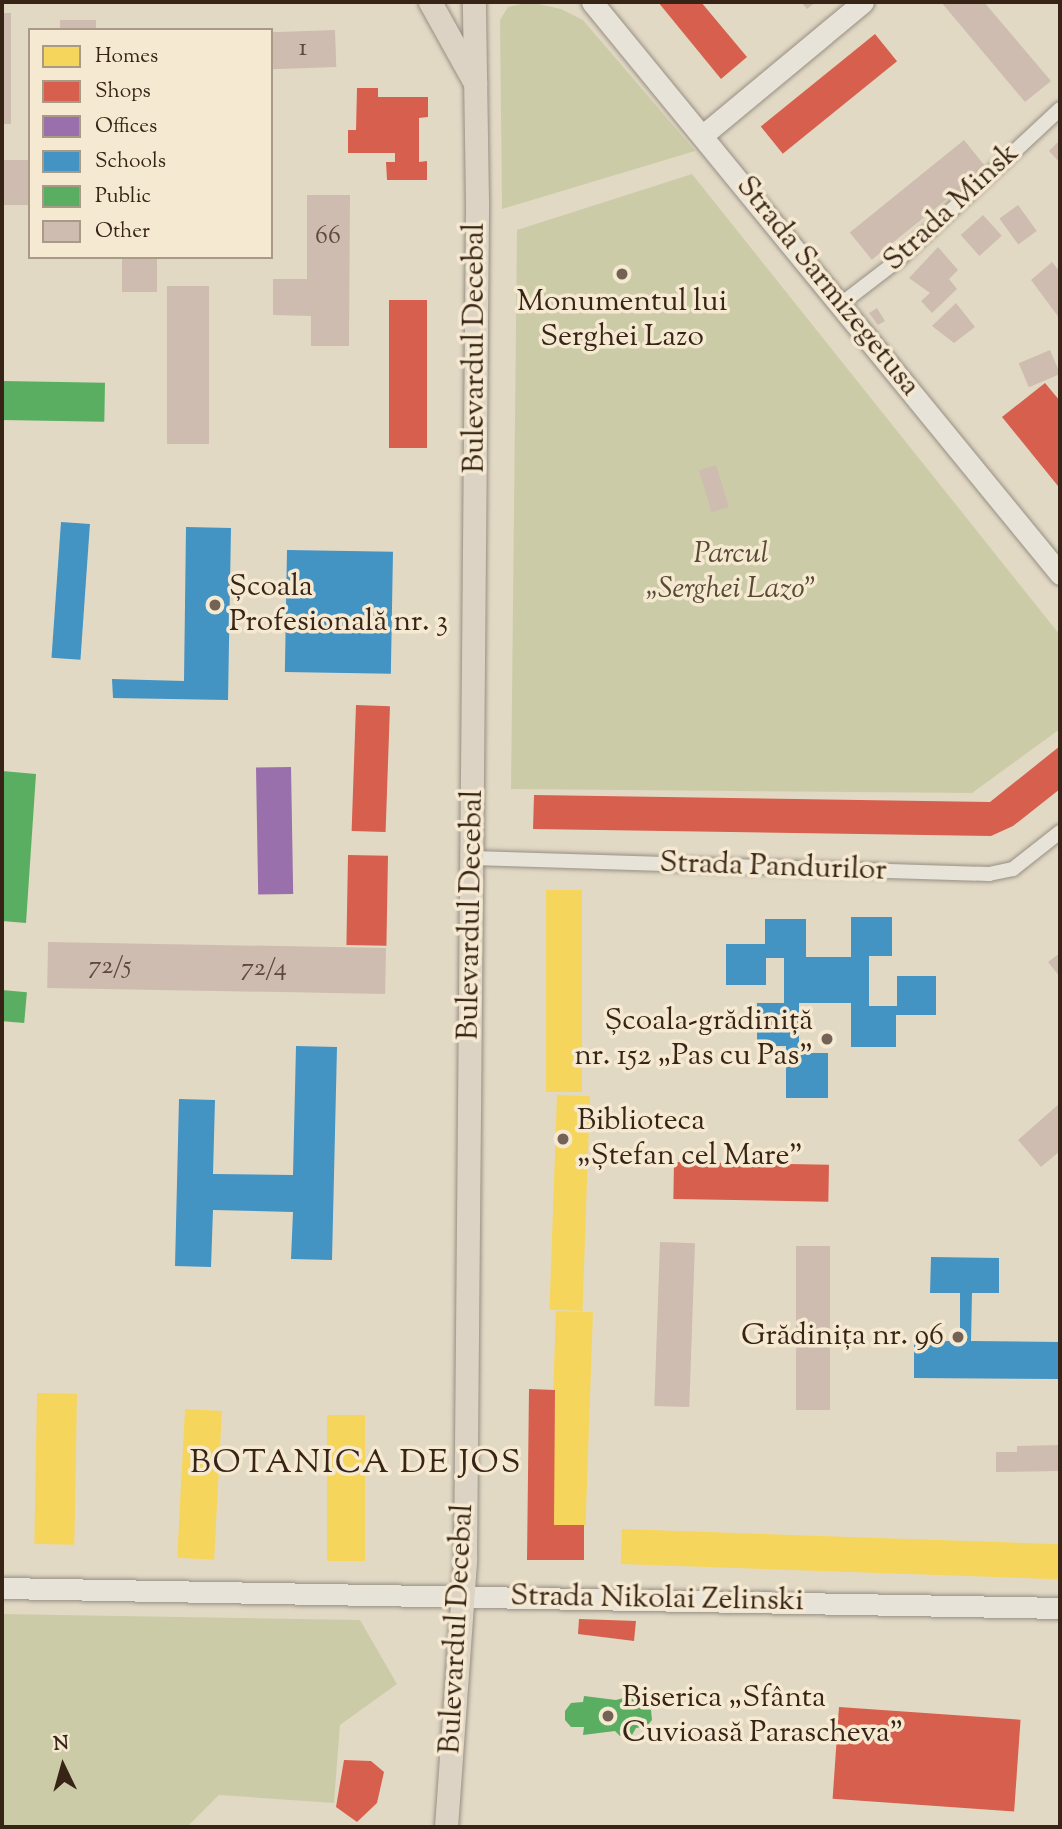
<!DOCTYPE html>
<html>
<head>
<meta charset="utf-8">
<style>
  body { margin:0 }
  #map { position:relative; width:1062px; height:1829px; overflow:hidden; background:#e2d9c5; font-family:"Sorts Mill Goudy",serif }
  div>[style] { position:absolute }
  .green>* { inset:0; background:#cbcca7 }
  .homes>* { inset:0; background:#f6d55c; transform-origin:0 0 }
  .shops>* { inset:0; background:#d6604d; transform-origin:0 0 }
  .offices>* { inset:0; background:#9970ab; transform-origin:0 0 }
  .schools>* { inset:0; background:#4393c3; transform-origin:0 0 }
  .public>* { inset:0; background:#5aae61; transform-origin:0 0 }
  .building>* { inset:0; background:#cebcb0; transform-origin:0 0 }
  .roads { filter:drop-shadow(0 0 2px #978f82) drop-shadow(0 0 2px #978f82) }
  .street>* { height:14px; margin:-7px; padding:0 7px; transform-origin:7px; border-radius:7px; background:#e8e3d9 }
  .secondary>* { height:21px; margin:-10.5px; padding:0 10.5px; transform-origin:10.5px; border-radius:10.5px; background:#e8e3d9 }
  .primary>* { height:23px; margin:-11.5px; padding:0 11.5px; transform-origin:11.5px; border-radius:11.5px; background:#dcd3c4 }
  .dots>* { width:19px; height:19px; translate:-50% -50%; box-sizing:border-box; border:4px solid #f5e9d1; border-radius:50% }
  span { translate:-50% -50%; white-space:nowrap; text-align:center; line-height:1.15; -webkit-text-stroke:7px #f5e9d1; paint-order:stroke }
  .number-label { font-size:26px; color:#5e4a3d }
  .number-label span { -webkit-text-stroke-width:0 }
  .street-label { font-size:30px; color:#382417 }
  .poi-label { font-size:30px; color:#382417 }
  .left { translate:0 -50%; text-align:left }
  .right { translate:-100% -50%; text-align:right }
  .park-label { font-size:30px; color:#584b35; font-style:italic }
  .quarter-label { font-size:33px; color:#382417; letter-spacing:2px }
  .frame { position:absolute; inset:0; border:4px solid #382417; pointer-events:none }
  .legend { position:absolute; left:28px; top:28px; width:245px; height:231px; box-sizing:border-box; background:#f5e9d1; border:2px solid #a99a87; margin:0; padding:9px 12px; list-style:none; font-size:21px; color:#382417 }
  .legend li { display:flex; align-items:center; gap:14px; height:35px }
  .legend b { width:35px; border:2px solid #a99a87 }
  .north { position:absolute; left:28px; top:1731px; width:70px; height:70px; -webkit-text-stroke:5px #f5e9d1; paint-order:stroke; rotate:355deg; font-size:19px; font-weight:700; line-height:28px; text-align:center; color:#382417 }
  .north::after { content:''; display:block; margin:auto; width:24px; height:32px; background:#382417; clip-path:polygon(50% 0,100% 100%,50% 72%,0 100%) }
</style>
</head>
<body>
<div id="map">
  <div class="green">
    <i style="clip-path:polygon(530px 2px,561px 9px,583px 20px,695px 151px,502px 209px,500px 20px,508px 7px)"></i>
    <i style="clip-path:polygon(692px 174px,1060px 635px,1060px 729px,972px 793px,511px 789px,517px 230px)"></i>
    <i style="clip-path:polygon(2px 1614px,360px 1620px,397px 1684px,340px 1725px,334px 1803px,219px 1795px,187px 1827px,2px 1827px)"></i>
  </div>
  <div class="homes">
    <i style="left:546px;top:890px;width:36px;height:202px"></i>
    <i style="left:557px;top:1095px;width:33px;height:215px;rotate:2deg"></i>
    <i style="left:556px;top:1311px;width:37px;height:214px;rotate:2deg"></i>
    <i style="left:37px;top:1393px;width:40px;height:151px;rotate:1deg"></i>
    <i style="left:185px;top:1409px;width:37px;height:149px;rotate:3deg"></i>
    <i style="left:327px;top:1415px;width:38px;height:146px"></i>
    <i style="left:622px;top:1529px;width:438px;height:35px;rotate:2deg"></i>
  </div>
  <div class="shops">
    <i style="clip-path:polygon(658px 2px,701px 2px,747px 57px,721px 79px)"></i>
    <i style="left:875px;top:34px;width:35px;height:147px;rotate:51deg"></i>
    <i style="clip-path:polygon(357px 88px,378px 88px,378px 97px,428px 97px,428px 117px,419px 118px,419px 162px,427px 161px,427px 180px,387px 180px,386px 162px,395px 162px,395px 153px,348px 153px,348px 130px,356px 130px)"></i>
    <i style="left:389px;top:300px;width:38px;height:148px"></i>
    <i style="clip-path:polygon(1045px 383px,1060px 401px,1058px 486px,1002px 417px)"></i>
    <i style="left:356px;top:705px;width:34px;height:126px;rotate:2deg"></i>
    <i style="clip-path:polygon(1060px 746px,1060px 789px,1013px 826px,991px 836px,533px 829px,534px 795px,990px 802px)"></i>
    <i style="left:348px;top:855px;width:40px;height:90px;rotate:1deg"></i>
    <i style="left:674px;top:1162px;width:155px;height:37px;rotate:1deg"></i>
    <i style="clip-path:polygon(529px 1389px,555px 1390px,554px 1525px,584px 1525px,584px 1560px,527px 1560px)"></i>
    <i style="clip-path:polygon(579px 1619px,636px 1621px,634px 1641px,578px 1634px)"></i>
    <i style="left:839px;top:1707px;width:182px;height:92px;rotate:4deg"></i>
    <i style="clip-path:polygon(344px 1760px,371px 1761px,384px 1772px,377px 1803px,357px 1822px,336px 1807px)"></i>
  </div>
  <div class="offices">
    <i style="left:291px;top:767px;width:127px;height:35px;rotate:89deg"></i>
  </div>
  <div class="schools">
    <i style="left:61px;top:522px;width:29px;height:136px;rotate:4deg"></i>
    <i style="clip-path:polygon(186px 527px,231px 528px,228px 700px,113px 698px,112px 679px,184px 681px)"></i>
    <i style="left:287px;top:550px;width:106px;height:122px;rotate:1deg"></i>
    <i style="clip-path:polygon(851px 917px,892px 917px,892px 956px,869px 956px,869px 1006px,897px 1006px,897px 976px,936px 976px,936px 1015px,896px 1015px,896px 1047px,851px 1047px,851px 1003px,799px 1003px,799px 1053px,828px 1053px,828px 1098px,786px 1098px,786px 1046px,757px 1046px,757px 1003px,784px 1003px,784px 958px,766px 958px,766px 985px,726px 985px,726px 944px,765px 944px,765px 919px,806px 919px,806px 957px,851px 957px)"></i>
    <i style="clip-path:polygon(296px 1046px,337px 1047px,332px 1260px,291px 1259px,293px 1212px,213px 1210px,211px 1267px,175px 1266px,179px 1099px,215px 1100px,213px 1174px,293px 1175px)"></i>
    <i style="clip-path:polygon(931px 1257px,999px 1258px,999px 1293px,972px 1293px,971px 1341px,1060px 1342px,1060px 1379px,914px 1378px,914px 1341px,960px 1341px,960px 1293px,930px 1293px)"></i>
  </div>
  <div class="public">
    <i style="left:2px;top:381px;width:103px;height:39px;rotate:1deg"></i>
    <i style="clip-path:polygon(2px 771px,36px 774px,26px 923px,2px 921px)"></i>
    <i style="left:2px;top:990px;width:25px;height:31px;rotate:5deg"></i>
    <i style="clip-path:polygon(584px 1696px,616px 1700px,631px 1696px,636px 1704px,651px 1710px,652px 1720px,647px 1726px,636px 1728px,632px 1735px,620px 1736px,615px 1731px,583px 1735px,584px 1727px,571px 1727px,565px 1720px,565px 1711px,571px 1703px,583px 1702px)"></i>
  </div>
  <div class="building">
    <i style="clip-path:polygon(801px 2px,816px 2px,807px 9px)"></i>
    <i style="clip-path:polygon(941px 2px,984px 2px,1051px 81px,1025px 102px)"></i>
    <i style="left:2px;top:13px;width:9px;height:111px"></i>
    <i style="left:60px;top:20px;width:36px;height:10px"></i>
    <i style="left:335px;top:30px;width:37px;height:64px;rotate:88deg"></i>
    <i style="left:964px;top:140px;width:35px;height:147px;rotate:51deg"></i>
    <i style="clip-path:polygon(1060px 140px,1060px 163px,1049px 151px)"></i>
    <i style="left:2px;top:160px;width:28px;height:45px"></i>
    <i style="clip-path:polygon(307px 195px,350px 195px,349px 346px,311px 346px,311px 316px,273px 315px,273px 279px,307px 279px)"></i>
    <i style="left:1018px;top:205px;width:32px;height:23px;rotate:54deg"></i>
    <i style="left:983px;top:215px;width:28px;height:30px;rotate:48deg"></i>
    <i style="clip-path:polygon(938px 247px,958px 270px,949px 279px,957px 289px,932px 313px,921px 301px,930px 293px,909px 278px)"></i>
    <i style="left:122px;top:257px;width:35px;height:35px"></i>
    <i style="clip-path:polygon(1052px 262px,1060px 272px,1060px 319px,1031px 280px)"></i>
    <i style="left:167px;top:286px;width:42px;height:158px"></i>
    <i style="clip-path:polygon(956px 303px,975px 327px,954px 343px,932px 326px)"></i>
    <i style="clip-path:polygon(877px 308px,885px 321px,878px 325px,869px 313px)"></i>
    <i style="left:1050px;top:350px;width:26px;height:34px;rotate:67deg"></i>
    <i style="left:716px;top:465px;width:44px;height:18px;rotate:73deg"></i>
    <i style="left:48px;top:942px;width:338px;height:46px;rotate:1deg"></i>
    <i style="clip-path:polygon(1060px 953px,1060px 977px,1048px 962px)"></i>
    <i style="clip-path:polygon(1060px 1103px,1060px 1151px,1041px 1167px,1018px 1140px)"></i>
    <i style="left:660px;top:1242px;width:35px;height:164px;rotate:2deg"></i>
    <i style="left:796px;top:1246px;width:34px;height:164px"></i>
    <i style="clip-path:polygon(1060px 1445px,1060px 1471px,996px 1472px,996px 1452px,1017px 1452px,1017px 1446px)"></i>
  </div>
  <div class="roads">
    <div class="street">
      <i style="left:841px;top:304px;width:71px;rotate:-37.5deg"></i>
      <i style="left:897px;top:261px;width:223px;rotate:-43deg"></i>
      <i style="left:473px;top:858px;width:516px;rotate:1.78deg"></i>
      <i style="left:989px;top:874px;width:25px;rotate:-12deg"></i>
      <i style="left:1013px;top:869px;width:60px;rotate:-38.2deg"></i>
    </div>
    <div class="secondary">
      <i style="left:592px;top:2px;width:739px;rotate:50.71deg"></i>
      <i style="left:703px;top:135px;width:208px;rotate:-39.7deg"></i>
      <i style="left:2px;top:1588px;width:1058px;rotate:1.08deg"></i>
    </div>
    <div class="primary">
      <i style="left:430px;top:2px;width:93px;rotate:60.9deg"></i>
      <i style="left:446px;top:1827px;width:268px;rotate:-85.9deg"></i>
      <i style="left:465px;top:1560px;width:1359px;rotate:-89.49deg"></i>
      <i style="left:477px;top:201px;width:199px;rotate:-90.9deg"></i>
    </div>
  </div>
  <div class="dots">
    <i style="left:622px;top:274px;background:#746354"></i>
    <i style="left:215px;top:605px;background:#746354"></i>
    <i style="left:827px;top:1039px;background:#746354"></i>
    <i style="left:563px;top:1139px;background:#746354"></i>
    <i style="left:958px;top:1337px;background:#746354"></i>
    <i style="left:608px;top:1716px;background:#746354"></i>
  </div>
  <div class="number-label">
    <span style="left:303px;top:49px">1</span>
    <span style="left:328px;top:237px">66</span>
    <span style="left:110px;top:967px">72/5</span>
    <span style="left:264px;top:969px">72/4</span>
  </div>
  <div class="street-label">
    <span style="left:952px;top:208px;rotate:-43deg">Strada Minsk</span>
    <span style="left:827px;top:287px;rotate:51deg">Strada Sarmizegetusa</span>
    <span style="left:476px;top:348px;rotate:-90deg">Bulevardul Decebal</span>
    <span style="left:773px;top:868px;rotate:2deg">Strada Pandurilor</span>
    <span style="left:472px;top:915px;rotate:-89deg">Bulevardul Decebal</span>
    <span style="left:657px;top:1600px;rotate:1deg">Strada Nikolai Zelinski</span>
    <span style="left:458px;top:1629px;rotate:-87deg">Bulevardul Decebal</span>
  </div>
  <div class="poi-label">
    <span style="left:622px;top:320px">Monumentul lui<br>Serghei Lazo</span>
    <span class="left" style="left:229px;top:605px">Școala<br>Profesională nr. 3</span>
    <span class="right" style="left:813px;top:1039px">Școala-grădiniță<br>nr. 152 „Pas cu Pas”</span>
    <span class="left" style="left:577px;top:1139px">Biblioteca<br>„Ștefan cel Mare”</span>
    <span class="right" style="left:944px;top:1337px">Grădinița nr. 96</span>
    <span class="left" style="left:622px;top:1716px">Biserica „Sfânta<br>Cuvioasă Parascheva”</span>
  </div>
  <div class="park-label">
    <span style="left:731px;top:572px">Parcul<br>„Serghei Lazo”</span>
  </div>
  <div class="quarter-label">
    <span style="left:356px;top:1465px">BOTANICA DE JOS</span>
  </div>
  <div class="frame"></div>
  <ul class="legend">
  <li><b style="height:19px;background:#f6d55c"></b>Homes</li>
  <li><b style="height:19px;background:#d6604d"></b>Shops</li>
  <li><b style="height:19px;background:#9970ab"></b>Offices</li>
  <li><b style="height:19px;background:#4393c3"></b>Schools</li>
  <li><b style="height:19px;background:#5aae61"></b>Public</li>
  <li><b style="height:19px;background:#cebcb0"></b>Other</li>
  </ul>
  <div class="north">N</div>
</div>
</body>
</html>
